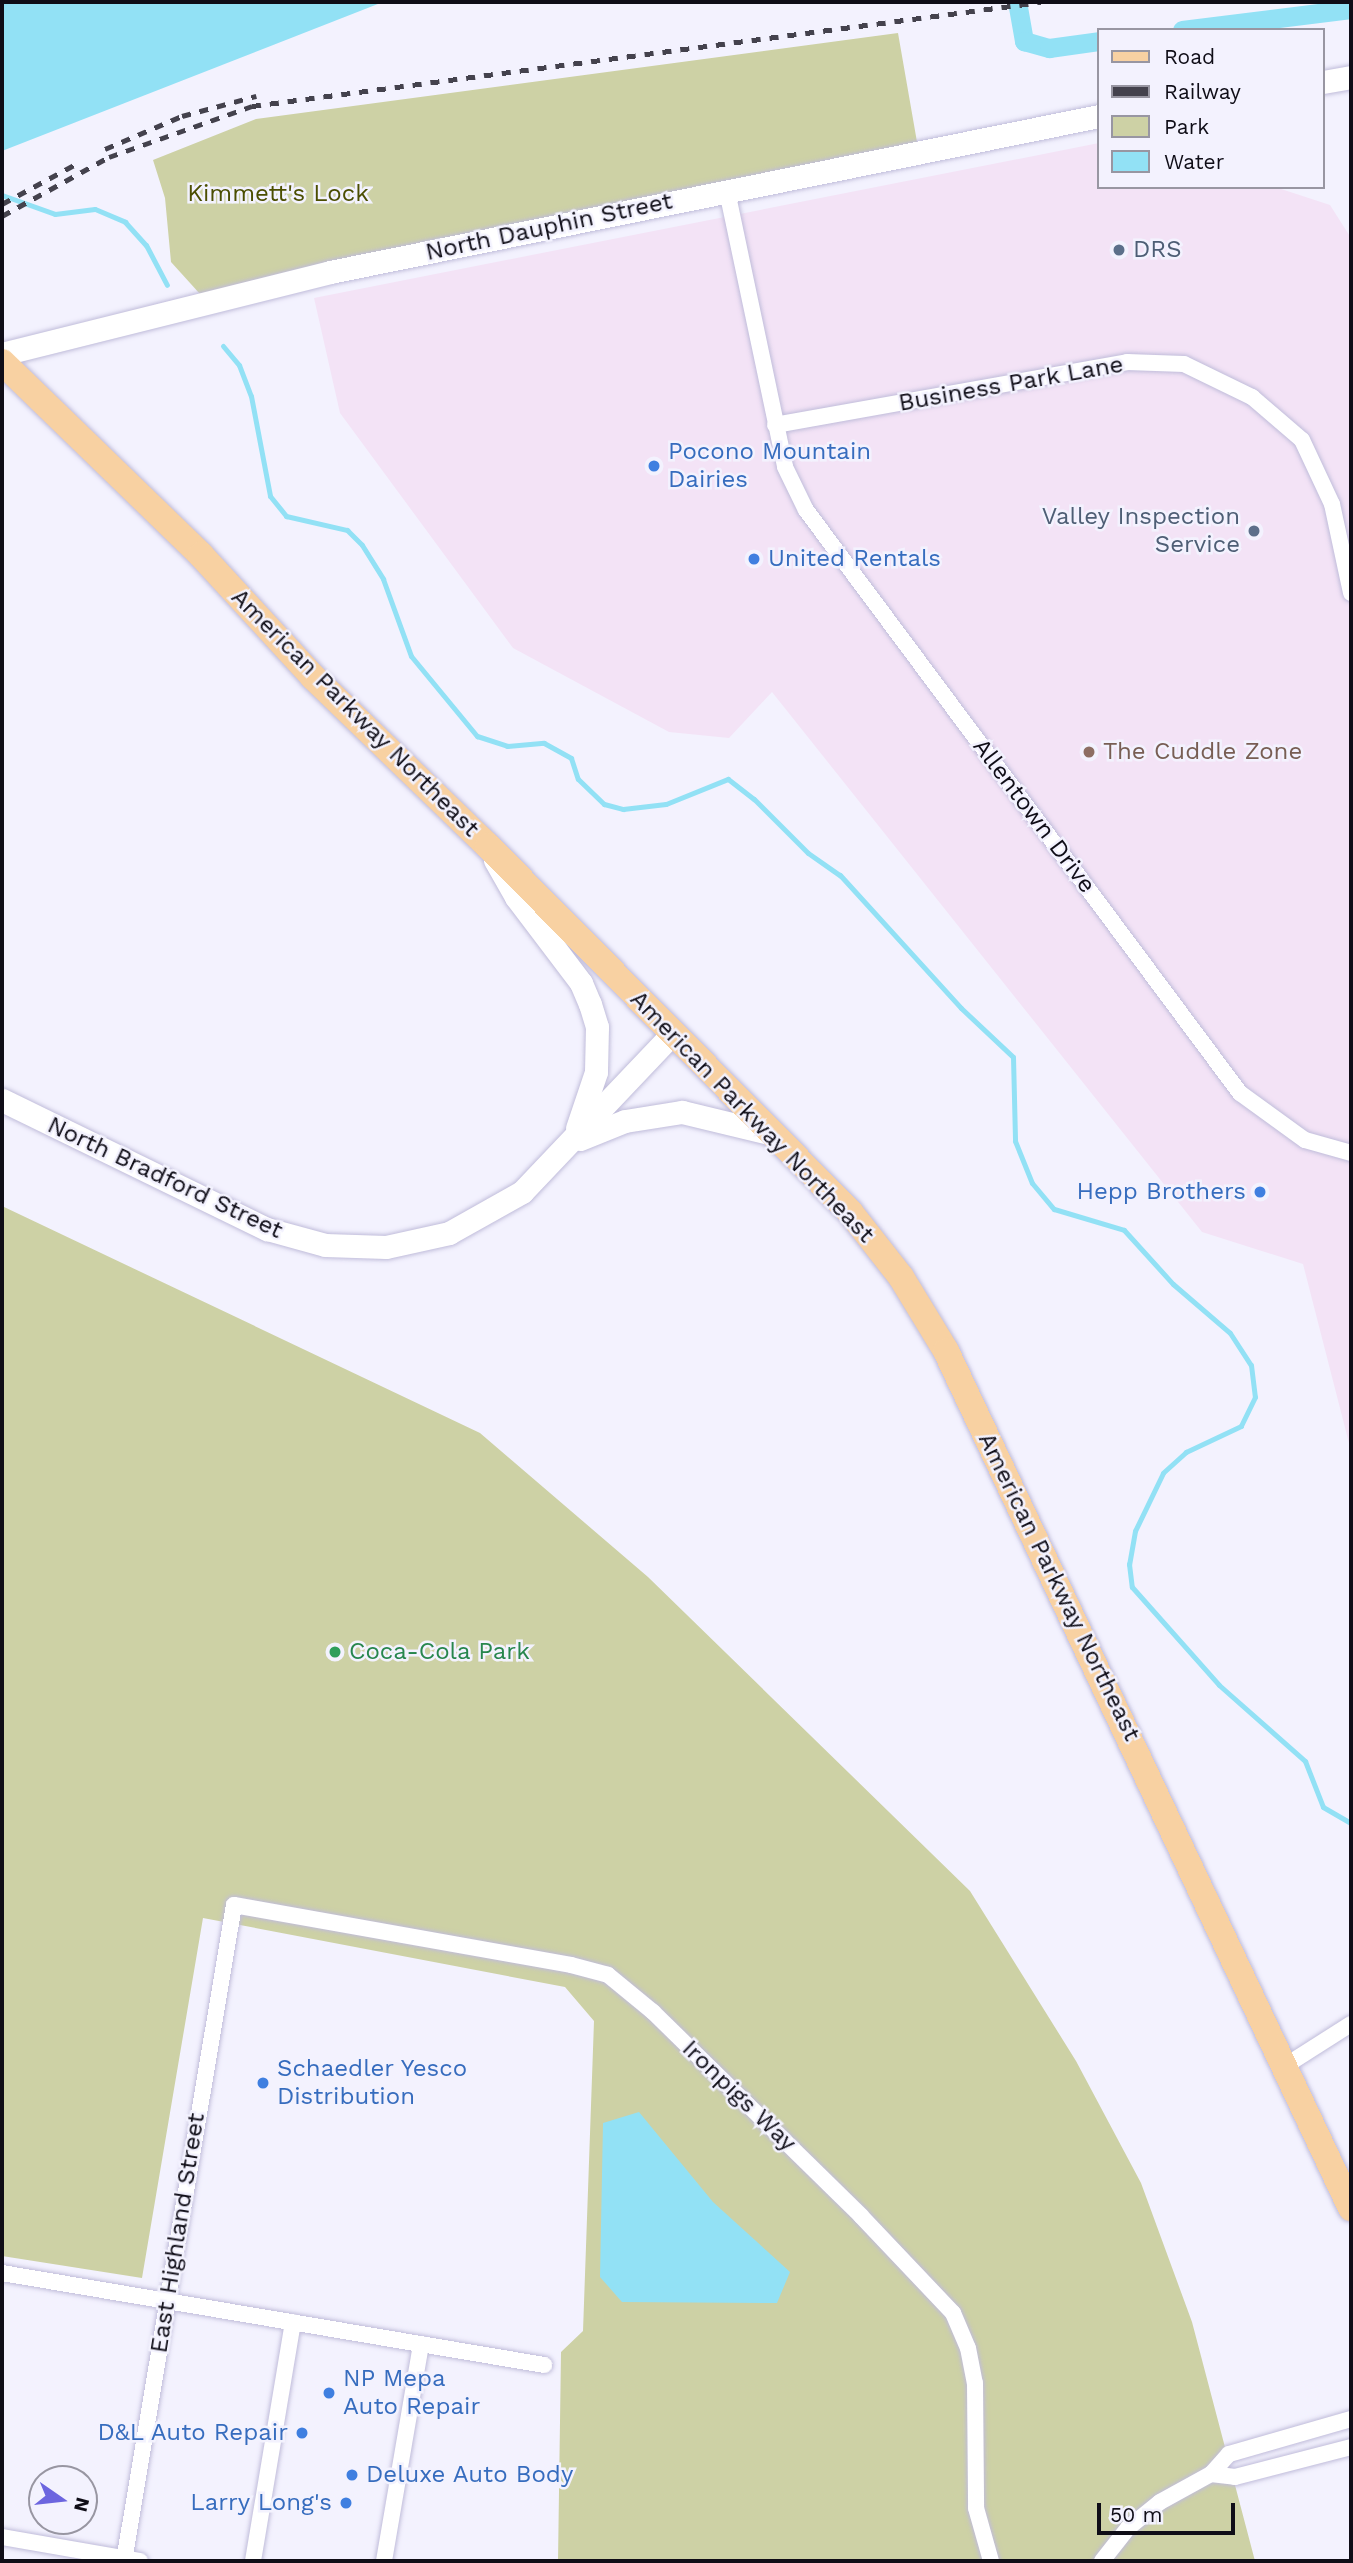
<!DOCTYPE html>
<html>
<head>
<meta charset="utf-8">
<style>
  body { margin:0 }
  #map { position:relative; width:1353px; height:2563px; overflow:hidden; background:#f3f2fe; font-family:"Work Sans",sans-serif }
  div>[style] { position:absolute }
  .commercial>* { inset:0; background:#f3e3f6 }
  .green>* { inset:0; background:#cdd1a5 }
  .water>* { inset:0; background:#92e1f5 }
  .stream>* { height:5px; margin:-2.5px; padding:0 2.5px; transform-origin:2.5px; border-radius:2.5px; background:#92e1f5 }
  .canal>* { height:19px; margin:-9.5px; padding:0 9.5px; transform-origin:9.5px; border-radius:9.5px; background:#92e1f5 }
  .roads { filter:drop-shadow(0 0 2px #c0bcda) drop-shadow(0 0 2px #c0bcda) }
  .street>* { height:16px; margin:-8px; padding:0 8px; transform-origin:8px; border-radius:8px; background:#fff }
  .secondary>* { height:23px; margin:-11.5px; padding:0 11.5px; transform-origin:11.5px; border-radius:11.5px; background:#fff }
  .primary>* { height:26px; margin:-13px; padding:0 13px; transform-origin:13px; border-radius:13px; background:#f8d1a2 }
  .rail>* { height:5px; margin-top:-2.5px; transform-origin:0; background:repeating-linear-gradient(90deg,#44424d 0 9px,transparent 0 18px) }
  .dots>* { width:19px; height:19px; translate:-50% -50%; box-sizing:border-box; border:4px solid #f3f2fe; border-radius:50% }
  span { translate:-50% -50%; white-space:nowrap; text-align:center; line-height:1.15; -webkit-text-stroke:5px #f3f2fe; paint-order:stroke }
  .park-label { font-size:24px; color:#4b4e01 }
  .street-label { font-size:24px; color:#0f0d17 }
  .service-label { font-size:24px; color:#4e5e75 }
  .left { translate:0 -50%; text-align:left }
  .right { translate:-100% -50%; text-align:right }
  .shop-label { font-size:24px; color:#366cbe }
  .education-label { font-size:24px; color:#785e54 }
  .leisure-label { font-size:24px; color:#27864d }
  .frame { position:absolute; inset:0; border:4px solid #0f0d17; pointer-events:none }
  .legend { position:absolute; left:1097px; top:28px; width:228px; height:161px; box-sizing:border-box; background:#f3f2fe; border:2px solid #9896a2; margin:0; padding:9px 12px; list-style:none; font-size:21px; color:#0f0d17 }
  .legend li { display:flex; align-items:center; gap:14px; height:35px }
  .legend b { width:35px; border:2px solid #9896a2 }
  .north { position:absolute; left:28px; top:2465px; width:70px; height:70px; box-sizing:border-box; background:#f3f2fe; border:2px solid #9896a2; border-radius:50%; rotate:104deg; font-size:19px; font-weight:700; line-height:28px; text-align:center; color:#0f0d17 }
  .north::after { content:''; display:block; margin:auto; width:24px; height:32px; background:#6c65df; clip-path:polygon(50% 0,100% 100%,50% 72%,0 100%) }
  .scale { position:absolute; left:1097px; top:2503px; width:138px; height:32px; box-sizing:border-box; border:4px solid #0f0d17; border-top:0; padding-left:9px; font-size:21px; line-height:24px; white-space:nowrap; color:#0f0d17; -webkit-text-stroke:5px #f3f2fe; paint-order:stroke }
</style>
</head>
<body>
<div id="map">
  <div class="commercial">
    <i style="clip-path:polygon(1099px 143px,1099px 187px,1275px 187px,1330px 205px,1351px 238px,1351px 1451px,1303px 1264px,1202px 1232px,772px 692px,729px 738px,669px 732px,513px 648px,340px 413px,314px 298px)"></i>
  </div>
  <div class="green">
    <i style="clip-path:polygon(898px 33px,917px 142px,200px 294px,171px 262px,165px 198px,153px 160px,256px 119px)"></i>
    <i style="clip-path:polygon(2px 1206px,480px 1433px,648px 1577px,970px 1891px,1076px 2061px,1141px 2183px,1192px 2322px,1255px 2561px,558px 2561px,561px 2352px,583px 2331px,594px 2021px,565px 1987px,203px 1918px,142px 2278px,2px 2256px)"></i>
  </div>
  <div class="water">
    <i style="clip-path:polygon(2px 2px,383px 2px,2px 151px)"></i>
    <i style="clip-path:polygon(639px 2112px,713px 2202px,790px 2272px,777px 2303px,622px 2302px,600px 2277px,603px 2123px)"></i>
  </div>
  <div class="stream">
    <i style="left:2px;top:195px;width:56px;rotate:19.7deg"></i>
    <i style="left:55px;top:214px;width:40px;rotate:-7.1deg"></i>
    <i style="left:95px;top:209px;width:33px;rotate:23deg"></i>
    <i style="left:125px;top:222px;width:31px;rotate:48deg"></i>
    <i style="left:146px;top:245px;width:45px;rotate:62.3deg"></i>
    <i style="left:223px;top:346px;width:25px;rotate:50deg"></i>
    <i style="left:239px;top:365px;width:33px;rotate:69deg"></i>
    <i style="left:251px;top:396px;width:102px;rotate:79.2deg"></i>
    <i style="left:270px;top:496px;width:26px;rotate:51deg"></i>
    <i style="left:286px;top:516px;width:63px;rotate:12.9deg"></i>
    <i style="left:347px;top:530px;width:21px;rotate:45deg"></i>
    <i style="left:362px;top:545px;width:40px;rotate:58deg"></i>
    <i style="left:383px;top:579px;width:82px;rotate:70deg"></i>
    <i style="left:411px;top:656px;width:104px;rotate:50.5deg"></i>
    <i style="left:477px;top:736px;width:32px;rotate:18deg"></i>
    <i style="left:507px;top:746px;width:37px;rotate:-5deg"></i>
    <i style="left:544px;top:743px;width:31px;rotate:29deg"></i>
    <i style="left:571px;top:758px;width:22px;rotate:72deg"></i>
    <i style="left:578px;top:779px;width:36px;rotate:44deg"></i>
    <i style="left:604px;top:804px;width:20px;rotate:15deg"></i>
    <i style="left:623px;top:809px;width:43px;rotate:-6.6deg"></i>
    <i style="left:666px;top:804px;width:67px;rotate:-22deg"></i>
    <i style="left:728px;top:779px;width:33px;rotate:38deg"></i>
    <i style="left:754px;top:799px;width:76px;rotate:45deg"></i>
    <i style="left:808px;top:853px;width:39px;rotate:35deg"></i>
    <i style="left:840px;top:875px;width:180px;rotate:47.7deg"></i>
    <i style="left:961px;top:1008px;width:71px;rotate:43.3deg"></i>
    <i style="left:1013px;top:1057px;width:84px;rotate:88.6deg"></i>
    <i style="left:1015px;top:1141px;width:45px;rotate:68deg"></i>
    <i style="left:1032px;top:1183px;width:34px;rotate:50deg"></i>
    <i style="left:1054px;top:1209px;width:73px;rotate:16.7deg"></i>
    <i style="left:1124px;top:1230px;width:73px;rotate:47.8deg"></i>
    <i style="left:1173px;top:1284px;width:75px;rotate:40.7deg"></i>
    <i style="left:1230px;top:1333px;width:38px;rotate:57deg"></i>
    <i style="left:1251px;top:1365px;width:32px;rotate:83deg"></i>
    <i style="left:1255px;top:1397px;width:32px;rotate:116deg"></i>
    <i style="left:1241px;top:1426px;width:61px;rotate:154.7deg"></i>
    <i style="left:1186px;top:1452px;width:31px;rotate:138deg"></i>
    <i style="left:1163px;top:1473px;width:64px;rotate:115.8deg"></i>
    <i style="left:1135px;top:1531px;width:34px;rotate:100deg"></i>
    <i style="left:1129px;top:1564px;width:23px;rotate:83deg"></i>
    <i style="left:1132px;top:1587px;width:131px;rotate:48.4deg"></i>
    <i style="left:1219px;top:1685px;width:115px;rotate:41.5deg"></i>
    <i style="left:1305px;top:1761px;width:49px;rotate:68.6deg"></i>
    <i style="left:1323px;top:1807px;width:32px;rotate:30deg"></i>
  </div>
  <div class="canal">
    <i style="left:1018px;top:7px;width:35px;rotate:80deg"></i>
    <i style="left:1024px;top:41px;width:26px;rotate:16deg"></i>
    <i style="left:1049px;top:48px;width:50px;rotate:-8deg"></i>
    <i style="left:1182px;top:30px;width:170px;rotate:-7.1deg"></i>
  </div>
  <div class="roads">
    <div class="street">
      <i style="left:727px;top:191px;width:282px;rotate:78.1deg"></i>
      <i style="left:785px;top:467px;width:48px;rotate:64deg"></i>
      <i style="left:806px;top:510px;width:727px;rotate:53.34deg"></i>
      <i style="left:1240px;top:1093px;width:80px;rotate:35.9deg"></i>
      <i style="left:1305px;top:1140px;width:48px;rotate:15.8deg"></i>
      <i style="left:775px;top:425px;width:358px;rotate:-10.1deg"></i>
      <i style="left:1127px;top:362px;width:57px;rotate:2deg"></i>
      <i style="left:1184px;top:364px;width:76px;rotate:25.9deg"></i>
      <i style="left:1252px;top:397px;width:66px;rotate:40.7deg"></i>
      <i style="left:1302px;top:440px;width:71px;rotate:64.9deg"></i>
      <i style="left:1332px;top:504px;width:91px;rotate:77.9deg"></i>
      <i style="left:1285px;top:2066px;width:78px;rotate:-32.5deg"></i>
      <i style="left:2px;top:2273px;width:550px;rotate:9.63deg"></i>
      <i style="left:1211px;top:2474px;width:24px;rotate:7deg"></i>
      <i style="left:1235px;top:2477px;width:120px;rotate:-14.5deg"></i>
      <i style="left:2px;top:2537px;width:140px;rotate:9.9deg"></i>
      <i style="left:124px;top:2561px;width:665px;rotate:-80.48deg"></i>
      <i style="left:234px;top:1905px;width:342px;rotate:10.1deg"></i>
      <i style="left:571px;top:1965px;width:38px;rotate:15deg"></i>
      <i style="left:608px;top:1975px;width:58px;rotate:39.4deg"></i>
      <i style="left:653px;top:2012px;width:291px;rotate:44.4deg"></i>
      <i style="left:861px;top:2216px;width:134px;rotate:46.5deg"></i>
      <i style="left:953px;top:2313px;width:38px;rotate:67deg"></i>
      <i style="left:968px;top:2348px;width:36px;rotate:79deg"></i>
      <i style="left:975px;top:2383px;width:125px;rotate:89.5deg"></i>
      <i style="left:976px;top:2508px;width:55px;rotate:74.2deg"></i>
      <i style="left:253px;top:2561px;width:242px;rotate:-80.5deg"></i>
      <i style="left:384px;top:2561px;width:220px;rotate:-80.3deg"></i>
      <i style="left:1102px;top:2561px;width:42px;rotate:-51.8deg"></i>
      <i style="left:1128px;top:2528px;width:41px;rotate:-39.1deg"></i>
      <i style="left:1160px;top:2502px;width:58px;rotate:-28.8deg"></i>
      <i style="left:1211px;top:2474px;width:27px;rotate:-48deg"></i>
      <i style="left:1229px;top:2454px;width:127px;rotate:-16deg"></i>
    </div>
    <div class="secondary">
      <i style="left:1323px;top:82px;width:28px;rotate:-10deg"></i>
      <i style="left:2px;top:354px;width:338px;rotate:-14deg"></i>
      <i style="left:330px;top:272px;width:785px;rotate:-11.47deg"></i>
      <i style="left:495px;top:860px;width:43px;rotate:60.4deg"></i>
      <i style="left:516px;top:897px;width:108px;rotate:52.9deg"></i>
      <i style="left:581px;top:983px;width:23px;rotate:67deg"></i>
      <i style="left:590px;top:1004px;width:24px;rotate:73deg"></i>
      <i style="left:597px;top:1027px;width:45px;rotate:91.3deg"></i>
      <i style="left:596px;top:1072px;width:59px;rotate:108.7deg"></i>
      <i style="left:2px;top:1100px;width:295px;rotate:26deg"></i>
      <i style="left:267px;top:1229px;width:60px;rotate:15.4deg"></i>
      <i style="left:325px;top:1245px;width:61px;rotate:1.9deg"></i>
      <i style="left:386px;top:1247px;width:65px;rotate:-12.5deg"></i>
      <i style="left:449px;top:1233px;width:84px;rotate:-29.3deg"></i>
      <i style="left:522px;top:1192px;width:216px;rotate:-46.5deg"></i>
      <i style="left:580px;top:1139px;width:48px;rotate:-21.8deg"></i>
      <i style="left:625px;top:1121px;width:58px;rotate:-9deg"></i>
      <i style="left:682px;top:1112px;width:89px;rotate:13.6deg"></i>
    </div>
    <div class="primary">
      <i style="left:2px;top:362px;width:277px;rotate:44.1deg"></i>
      <i style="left:201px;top:555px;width:166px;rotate:47.4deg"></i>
      <i style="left:313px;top:677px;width:243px;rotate:44deg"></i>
      <i style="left:488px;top:846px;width:515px;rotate:45.31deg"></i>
      <i style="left:850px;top:1212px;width:83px;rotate:51.9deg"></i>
      <i style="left:901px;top:1277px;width:87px;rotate:58.7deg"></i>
      <i style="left:946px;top:1351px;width:948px;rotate:64.71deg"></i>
    </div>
  </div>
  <div class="rail">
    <i style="left:105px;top:149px;width:84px;rotate:-23.2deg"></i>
    <i style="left:182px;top:116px;width:77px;rotate:-15.1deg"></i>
    <i style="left:2px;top:204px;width:82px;rotate:-28.4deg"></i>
    <i style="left:2px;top:216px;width:122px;rotate:-28.9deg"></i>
    <i style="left:109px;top:157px;width:152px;rotate:-19.6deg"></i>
    <i style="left:252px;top:106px;width:796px;rotate:-7.51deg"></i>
  </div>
  <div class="dots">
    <i style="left:1119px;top:250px;background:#5c6f8a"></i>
    <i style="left:654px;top:466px;background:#3f7fe0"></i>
    <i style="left:1254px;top:531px;background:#5c6f8a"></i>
    <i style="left:754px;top:559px;background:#3f7fe0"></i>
    <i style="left:1089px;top:752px;background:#8d6e63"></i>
    <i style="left:1260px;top:1192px;background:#3f7fe0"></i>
    <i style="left:335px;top:1652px;background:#2e9e5b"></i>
    <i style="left:263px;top:2083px;background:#3f7fe0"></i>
    <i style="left:329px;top:2393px;background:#3f7fe0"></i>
    <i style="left:302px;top:2433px;background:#3f7fe0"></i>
    <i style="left:352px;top:2475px;background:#3f7fe0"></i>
    <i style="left:346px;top:2503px;background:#3f7fe0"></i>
  </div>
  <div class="park-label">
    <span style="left:278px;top:194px">Kimmett's Lock</span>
  </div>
  <div class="street-label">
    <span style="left:549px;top:227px;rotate:-12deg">North Dauphin Street</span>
    <span style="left:1011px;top:384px;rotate:-10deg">Business Park Lane</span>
    <span style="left:355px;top:713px;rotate:45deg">American Parkway Northeast</span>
    <span style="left:1034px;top:816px;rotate:53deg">Allentown Drive</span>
    <span style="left:752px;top:1117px;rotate:46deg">American Parkway Northeast</span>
    <span style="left:165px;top:1178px;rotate:25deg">North Bradford Street</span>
    <span style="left:1059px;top:1587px;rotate:64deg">American Parkway Northeast</span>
    <span style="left:739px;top:2096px;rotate:44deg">Ironpigs Way</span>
    <span style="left:178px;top:2233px;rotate:-81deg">East Highland Street</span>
  </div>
  <div class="service-label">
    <span class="left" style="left:1133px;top:250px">DRS</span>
    <span class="right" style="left:1240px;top:531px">Valley Inspection<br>Service</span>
  </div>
  <div class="shop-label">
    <span class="left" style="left:668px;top:466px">Pocono Mountain<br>Dairies</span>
    <span class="left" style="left:768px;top:559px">United Rentals</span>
    <span class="right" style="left:1246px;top:1192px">Hepp Brothers</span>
    <span class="left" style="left:277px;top:2083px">Schaedler Yesco<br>Distribution</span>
    <span class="left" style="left:343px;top:2393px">NP Mepa<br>Auto Repair</span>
    <span class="right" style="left:288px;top:2433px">D&amp;L Auto Repair</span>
    <span class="left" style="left:366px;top:2475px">Deluxe Auto Body</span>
    <span class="right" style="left:332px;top:2503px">Larry Long's</span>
  </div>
  <div class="education-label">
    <span class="left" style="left:1103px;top:752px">The Cuddle Zone</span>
  </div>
  <div class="leisure-label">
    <span class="left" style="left:349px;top:1652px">Coca-Cola Park</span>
  </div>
  <div class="frame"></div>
  <ul class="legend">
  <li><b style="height:9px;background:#f8d1a2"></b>Road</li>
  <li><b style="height:9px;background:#44424d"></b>Railway</li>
  <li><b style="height:19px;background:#cdd1a5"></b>Park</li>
  <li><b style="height:19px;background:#92e1f5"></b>Water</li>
  </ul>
  <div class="north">N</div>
  <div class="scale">50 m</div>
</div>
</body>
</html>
